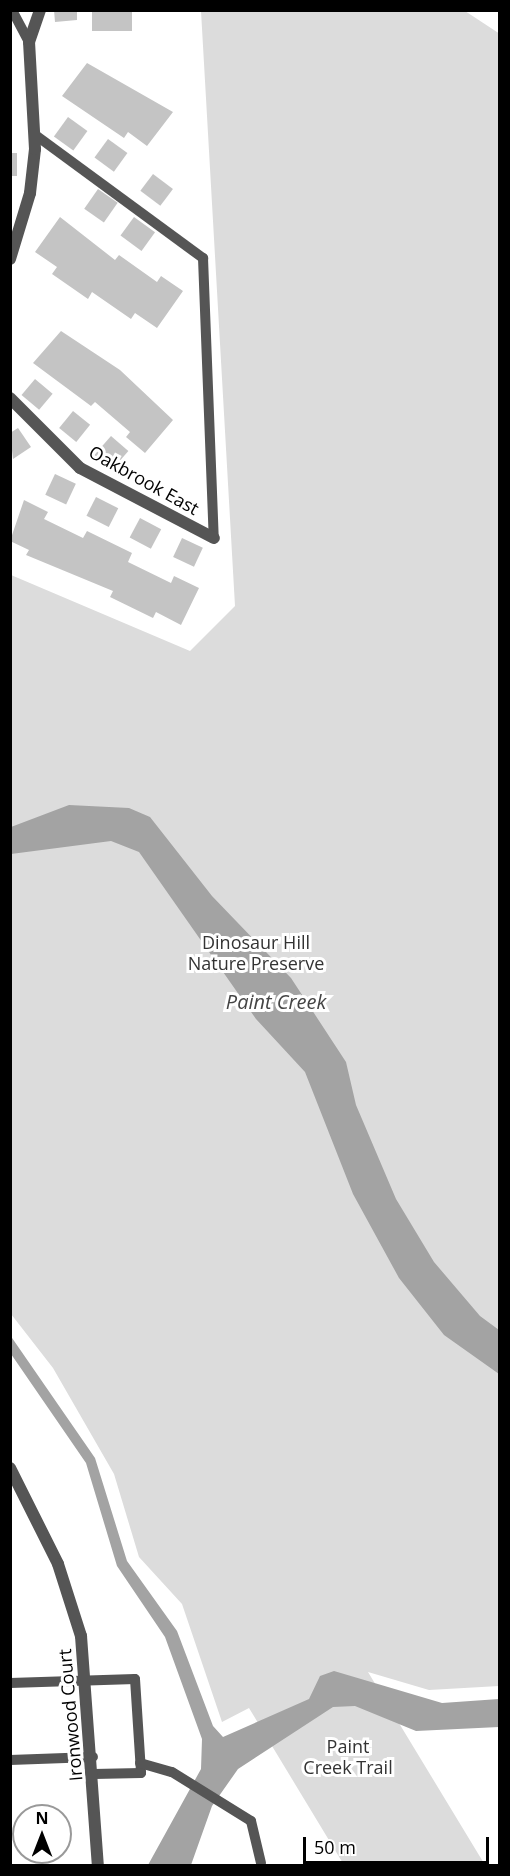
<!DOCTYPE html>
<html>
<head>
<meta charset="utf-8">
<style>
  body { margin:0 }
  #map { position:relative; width:510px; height:1876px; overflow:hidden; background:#fff; font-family:"Open Sans",sans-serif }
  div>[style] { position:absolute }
  .green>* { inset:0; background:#dcdcdc }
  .water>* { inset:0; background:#a3a3a3 }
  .building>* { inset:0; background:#c4c4c4; transform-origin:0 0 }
  .lane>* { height:10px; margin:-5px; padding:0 5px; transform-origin:5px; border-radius:5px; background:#555 }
  .street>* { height:12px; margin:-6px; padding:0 6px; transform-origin:6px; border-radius:6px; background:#555 }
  span { translate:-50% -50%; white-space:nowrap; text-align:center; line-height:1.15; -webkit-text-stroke:6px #fff; paint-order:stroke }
  .street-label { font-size:18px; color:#000 }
  .park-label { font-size:18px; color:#333 }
  .water-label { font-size:20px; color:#444; font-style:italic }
  .frame { position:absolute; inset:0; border:12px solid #000; pointer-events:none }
  .north { position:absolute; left:12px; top:1804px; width:60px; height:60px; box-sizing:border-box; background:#fff; border:2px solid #999; border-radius:50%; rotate:0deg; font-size:16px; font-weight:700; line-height:24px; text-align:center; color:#000 }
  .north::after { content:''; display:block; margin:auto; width:21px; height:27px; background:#000; clip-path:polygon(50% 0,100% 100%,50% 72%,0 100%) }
  .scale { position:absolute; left:303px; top:1837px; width:186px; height:27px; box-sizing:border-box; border:3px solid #000; border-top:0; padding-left:8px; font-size:18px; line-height:21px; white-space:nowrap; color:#000; -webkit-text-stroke:4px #fff; paint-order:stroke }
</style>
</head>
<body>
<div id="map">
  <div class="green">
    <i style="clip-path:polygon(201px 11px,465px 11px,500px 34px,499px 1686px,429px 1690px,368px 1672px,485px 1865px,344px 1865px,249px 1708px,222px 1722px,182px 1604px,139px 1557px,114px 1474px,53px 1368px,11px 1314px,11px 575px,190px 651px,235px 606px)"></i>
  </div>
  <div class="water">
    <i style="clip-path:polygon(69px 805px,129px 808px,150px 817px,212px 896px,291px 978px,346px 1062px,356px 1105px,396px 1199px,434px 1262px,480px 1316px,499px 1330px,499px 1374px,444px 1335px,399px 1278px,353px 1194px,305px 1072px,256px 1019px,139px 852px,111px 841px,11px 854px,11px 827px)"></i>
    <i style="clip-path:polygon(10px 1335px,95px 1458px,127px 1561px,177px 1631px,213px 1726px,223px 1737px,309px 1699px,320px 1676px,334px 1671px,442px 1703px,499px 1699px,499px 1727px,416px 1731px,355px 1706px,333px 1707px,238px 1769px,212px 1806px,191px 1865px,148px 1865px,201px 1769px,202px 1739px,165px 1637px,117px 1566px,86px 1463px,11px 1354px)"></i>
  </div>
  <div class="building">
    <i style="clip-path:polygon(54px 10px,77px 10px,77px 20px,55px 22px)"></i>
    <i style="left:92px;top:10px;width:40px;height:21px"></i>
    <i style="clip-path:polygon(87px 63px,173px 112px,147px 146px,128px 132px,124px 138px,62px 96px)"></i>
    <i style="left:68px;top:117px;width:24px;height:24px;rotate:36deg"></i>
    <i style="left:108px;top:139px;width:24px;height:23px;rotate:36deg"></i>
    <i style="left:10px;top:153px;width:7px;height:23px"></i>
    <i style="left:153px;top:174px;width:25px;height:21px;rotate:37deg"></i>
    <i style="left:98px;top:189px;width:24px;height:24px;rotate:35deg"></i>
    <i style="clip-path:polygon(60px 217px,115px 260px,119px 255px,157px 282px,161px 276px,183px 291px,157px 328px,135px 313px,131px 319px,92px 292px,88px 299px,52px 274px,57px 267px,35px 252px)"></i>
    <i style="left:134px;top:217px;width:26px;height:23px;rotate:36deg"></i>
    <i style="clip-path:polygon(61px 331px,120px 370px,173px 420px,145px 453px,126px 437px,130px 432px,95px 402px,91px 406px,33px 363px)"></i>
    <i style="left:35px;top:379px;width:23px;height:21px;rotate:40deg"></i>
    <i style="left:73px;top:411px;width:22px;height:22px;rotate:39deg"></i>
    <i style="clip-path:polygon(18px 428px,31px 447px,13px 459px,10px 433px)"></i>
    <i style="left:111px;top:436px;width:23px;height:26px;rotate:41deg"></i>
    <i style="left:55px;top:474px;width:23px;height:23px;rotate:25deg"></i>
    <i style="left:96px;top:497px;width:25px;height:21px;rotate:27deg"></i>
    <i style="clip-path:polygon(24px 500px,48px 512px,44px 519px,83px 538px,87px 531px,132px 553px,128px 562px,171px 583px,174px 576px,199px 588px,181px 625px,156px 612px,153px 618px,110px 597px,113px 591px,26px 555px,29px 550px,10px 541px)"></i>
    <i style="left:140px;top:518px;width:24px;height:22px;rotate:28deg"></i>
    <i style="left:182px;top:538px;width:23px;height:21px;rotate:25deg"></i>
  </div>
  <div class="lane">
    <i style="left:12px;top:10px;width:36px;rotate:62deg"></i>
    <i style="left:34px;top:134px;width:210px;rotate:36.3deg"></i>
    <i style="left:203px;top:258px;width:280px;rotate:87.8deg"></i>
    <i style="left:10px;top:1683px;width:125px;rotate:-1.8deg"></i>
    <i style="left:135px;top:1679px;width:94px;rotate:86.3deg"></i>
    <i style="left:141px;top:1773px;width:47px;rotate:178.8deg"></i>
    <i style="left:10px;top:1760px;width:83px;rotate:-2.1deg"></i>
    <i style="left:140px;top:1763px;width:33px;rotate:16deg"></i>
    <i style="left:172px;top:1772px;width:93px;rotate:31.8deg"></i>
    <i style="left:251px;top:1821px;width:43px;rotate:76.6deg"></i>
  </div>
  <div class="street">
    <i style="left:10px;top:259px;width:69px;rotate:-73.1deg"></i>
    <i style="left:30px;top:193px;width:44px;rotate:-83.5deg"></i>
    <i style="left:35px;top:149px;width:107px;rotate:-93.2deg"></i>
    <i style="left:29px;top:42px;width:34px;rotate:-71deg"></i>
    <i style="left:10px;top:398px;width:99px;rotate:45deg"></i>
    <i style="left:80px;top:468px;width:151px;rotate:27.6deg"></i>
    <i style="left:10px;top:1468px;width:107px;rotate:63.4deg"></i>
    <i style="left:58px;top:1564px;width:76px;rotate:72.3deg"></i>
    <i style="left:81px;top:1636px;width:231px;rotate:85.8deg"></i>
  </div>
  <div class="street-label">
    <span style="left:144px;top:480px;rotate:29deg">Oakbrook East</span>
    <span style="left:70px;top:1715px;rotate:-95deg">Ironwood Court</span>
  </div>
  <div class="park-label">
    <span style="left:256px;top:953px">Dinosaur Hill<br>Nature Preserve</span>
    <span style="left:348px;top:1757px">Paint<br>Creek Trail</span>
  </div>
  <div class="water-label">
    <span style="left:276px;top:1001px">Paint Creek</span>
  </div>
  <div class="frame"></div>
  <div class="north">N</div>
  <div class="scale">50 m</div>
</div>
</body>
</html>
